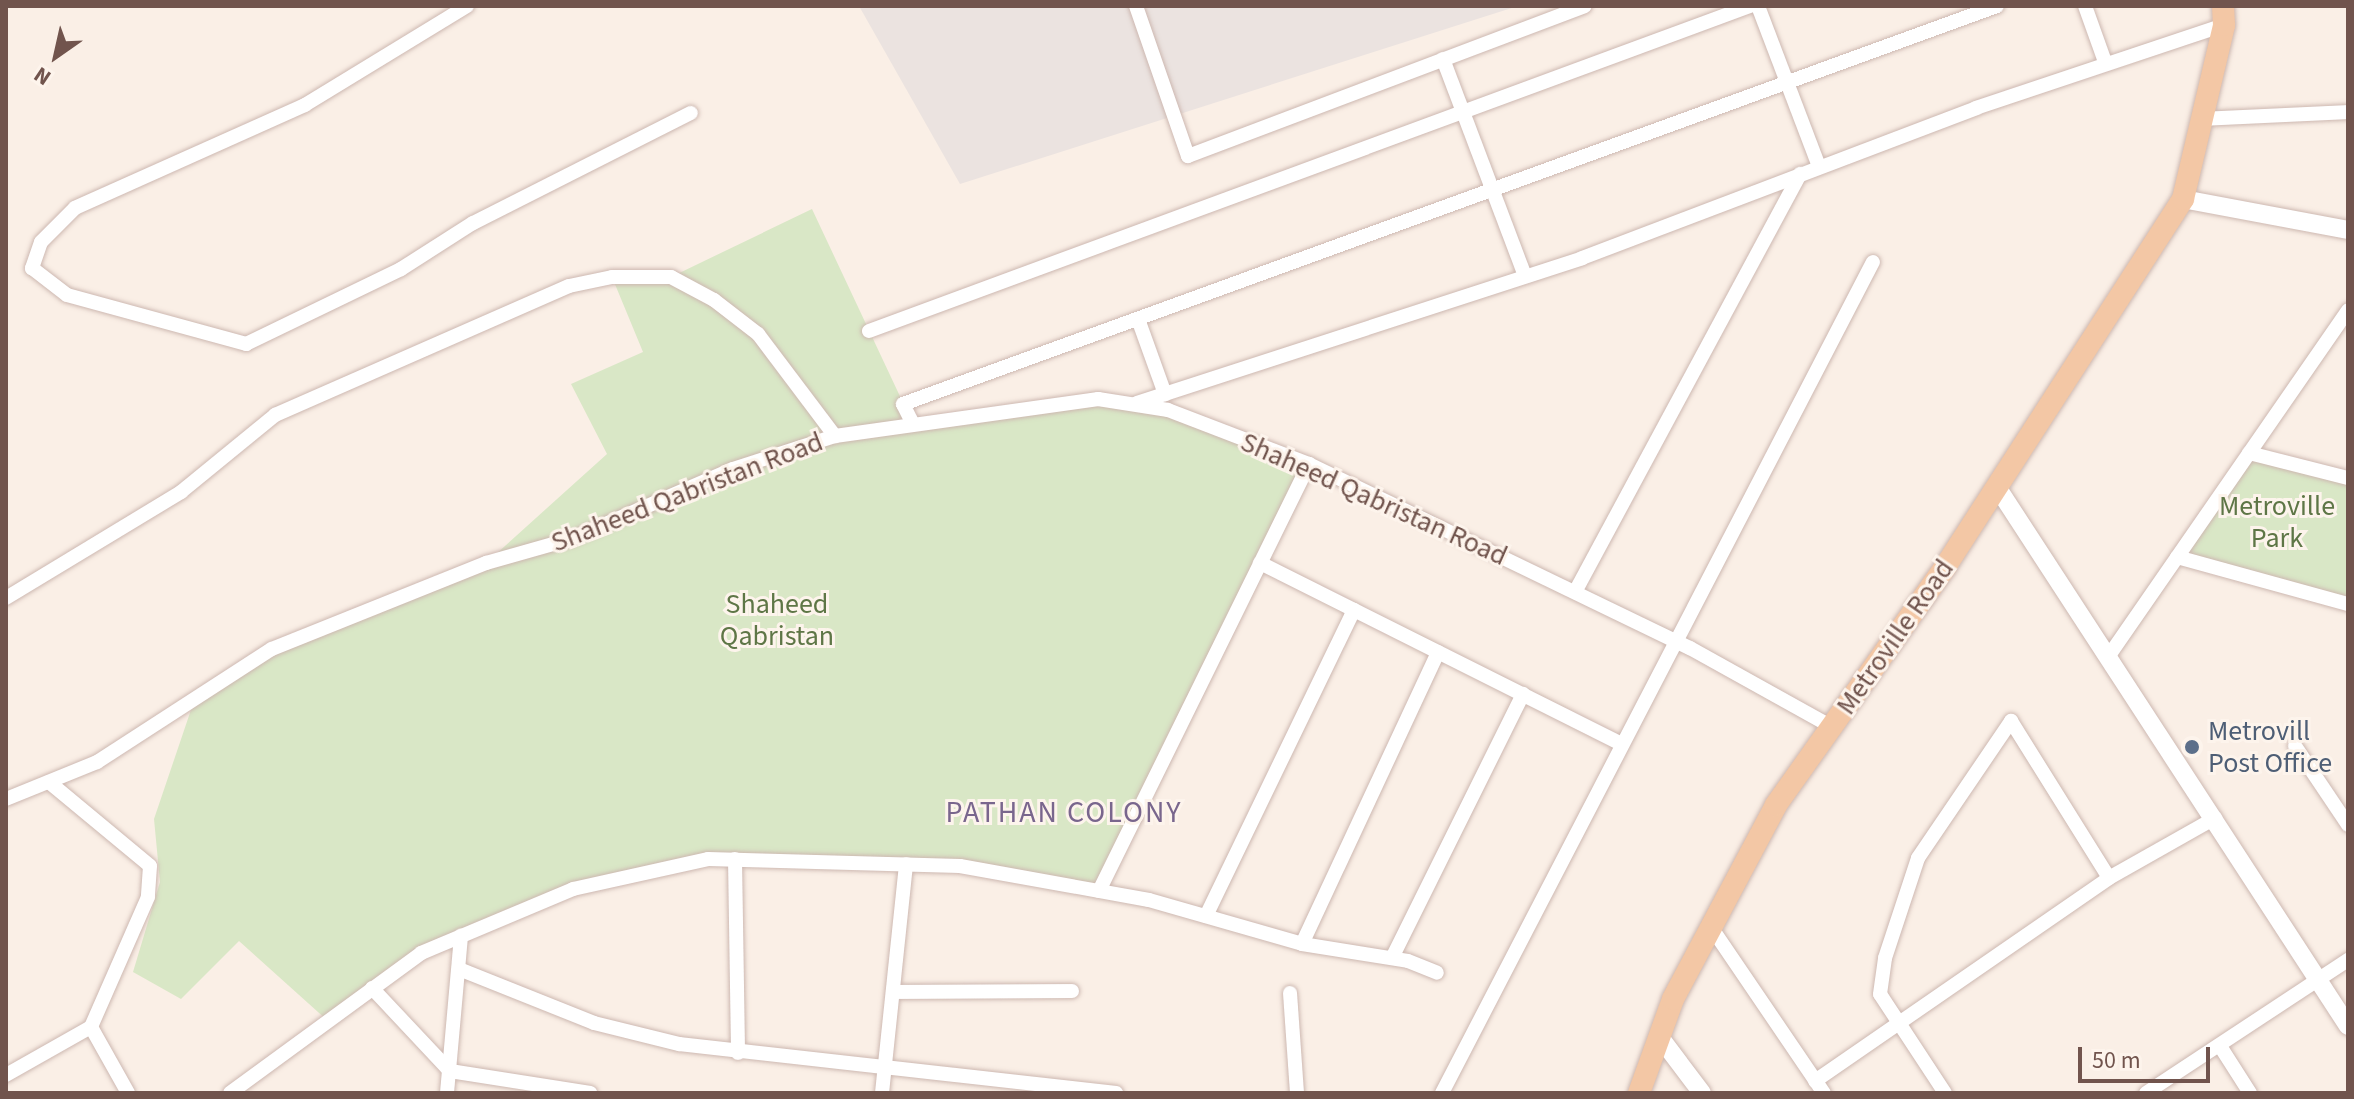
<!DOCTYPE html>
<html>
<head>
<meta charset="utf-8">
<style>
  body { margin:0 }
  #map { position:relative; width:2354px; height:1099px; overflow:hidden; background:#faefe6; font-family:"Source Sans 3",sans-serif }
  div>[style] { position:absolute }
  .industrial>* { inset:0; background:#ebe3e0 }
  .green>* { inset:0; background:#d9e7c6 }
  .roads { filter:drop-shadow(0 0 2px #cdb8b1) drop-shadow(0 0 2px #cdb8b1) }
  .minor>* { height:14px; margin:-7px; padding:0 7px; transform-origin:7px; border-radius:7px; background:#fff }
  .tertiary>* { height:18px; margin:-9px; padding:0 9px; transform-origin:9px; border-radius:9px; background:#fff }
  .primary>* { height:22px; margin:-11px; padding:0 11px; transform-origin:11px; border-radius:11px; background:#f3c7a5 }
  .dots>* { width:22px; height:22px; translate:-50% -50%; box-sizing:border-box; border:4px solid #fdf4ec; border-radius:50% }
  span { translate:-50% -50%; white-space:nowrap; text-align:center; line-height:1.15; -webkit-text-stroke:6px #fdf4ec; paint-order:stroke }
  .street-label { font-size:28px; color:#71544d }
  .park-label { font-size:28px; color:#5e7646 }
  .service-label { font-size:28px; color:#4e5e75 }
  .left { translate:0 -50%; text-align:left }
  .neighbourhood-label { font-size:30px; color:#79668d; letter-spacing:2px }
  .frame { position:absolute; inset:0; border:8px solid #71544d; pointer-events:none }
  .north { position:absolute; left:16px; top:16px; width:80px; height:80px; -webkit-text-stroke:6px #fdf4ec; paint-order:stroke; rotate:214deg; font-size:22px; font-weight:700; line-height:32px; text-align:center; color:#71544d }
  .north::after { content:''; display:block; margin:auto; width:28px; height:36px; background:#71544d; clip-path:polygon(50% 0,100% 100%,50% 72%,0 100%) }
  .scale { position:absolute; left:2078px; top:1047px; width:132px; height:36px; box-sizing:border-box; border:4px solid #71544d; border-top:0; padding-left:10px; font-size:24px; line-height:28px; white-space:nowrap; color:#71544d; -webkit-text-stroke:6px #fdf4ec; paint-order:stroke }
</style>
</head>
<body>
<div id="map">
  <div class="industrial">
    <i style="clip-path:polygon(859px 6px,1518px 6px,960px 184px)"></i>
  </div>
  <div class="green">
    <i style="clip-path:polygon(812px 209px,913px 424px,1098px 399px,1168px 410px,1304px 462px,1099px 891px,960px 866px,708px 859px,573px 889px,421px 953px,328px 1021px,239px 941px,181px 999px,133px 972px,160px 882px,154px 819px,196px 695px,272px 649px,486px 563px,607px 454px,571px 384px,643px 352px,612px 277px,671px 277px)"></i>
    <i style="clip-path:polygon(2249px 453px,2348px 478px,2348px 604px,2177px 557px)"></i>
  </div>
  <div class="roads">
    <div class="minor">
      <i style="left:467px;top:6px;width:190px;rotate:148.6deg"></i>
      <i style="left:305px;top:105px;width:252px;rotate:155.9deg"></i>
      <i style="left:75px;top:208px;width:48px;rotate:135deg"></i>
      <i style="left:41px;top:242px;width:28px;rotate:109deg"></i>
      <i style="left:32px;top:268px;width:44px;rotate:37.6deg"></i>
      <i style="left:67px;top:295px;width:186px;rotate:15.3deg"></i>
      <i style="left:246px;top:344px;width:172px;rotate:-25.8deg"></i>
      <i style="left:401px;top:269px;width:85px;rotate:-32.6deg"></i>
      <i style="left:473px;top:223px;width:244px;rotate:-26.8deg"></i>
      <i style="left:1136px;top:6px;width:159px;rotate:70.9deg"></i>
      <i style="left:1188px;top:156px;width:424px;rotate:-20.7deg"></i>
      <i style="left:1758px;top:6px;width:172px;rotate:69.2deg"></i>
      <i style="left:2085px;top:6px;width:59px;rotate:70.3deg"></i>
      <i style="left:1443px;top:59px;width:232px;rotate:69.3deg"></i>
      <i style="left:2202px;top:119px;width:146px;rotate:-2.7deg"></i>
      <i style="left:1138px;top:319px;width:80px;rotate:70.2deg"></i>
      <i style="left:869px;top:331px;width:939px;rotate:-20.25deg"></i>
      <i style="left:1137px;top:403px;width:468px;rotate:-18deg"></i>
      <i style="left:1582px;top:258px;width:422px;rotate:-20.8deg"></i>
      <i style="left:1976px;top:108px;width:262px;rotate:-18.5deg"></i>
      <i style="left:913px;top:424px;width:22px;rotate:-117deg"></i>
      <i style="left:903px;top:404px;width:1164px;rotate:-19.99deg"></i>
      <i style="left:2249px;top:453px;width:102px;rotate:14.2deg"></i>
      <i style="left:2177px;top:557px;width:177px;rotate:15.4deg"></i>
      <i style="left:1260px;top:563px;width:402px;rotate:26.6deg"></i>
      <i style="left:1575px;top:592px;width:475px;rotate:-61.7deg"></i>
      <i style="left:6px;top:598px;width:205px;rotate:-31.2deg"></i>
      <i style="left:181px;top:492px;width:122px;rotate:-39.3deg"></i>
      <i style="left:275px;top:415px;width:321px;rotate:-23.7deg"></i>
      <i style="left:569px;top:286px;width:44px;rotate:-11.8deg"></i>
      <i style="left:612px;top:277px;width:59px"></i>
      <i style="left:671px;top:277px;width:49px;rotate:28.1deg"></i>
      <i style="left:714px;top:300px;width:56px;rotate:37.7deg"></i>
      <i style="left:758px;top:334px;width:128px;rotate:53deg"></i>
      <i style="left:2108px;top:657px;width:422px;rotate:-55.3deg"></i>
      <i style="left:2295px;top:746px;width:95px;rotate:56.1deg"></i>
      <i style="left:49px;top:782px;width:131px;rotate:39.7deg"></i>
      <i style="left:150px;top:866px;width:31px;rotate:94deg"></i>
      <i style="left:148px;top:897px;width:142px;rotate:113.7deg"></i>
      <i style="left:91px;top:1027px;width:76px;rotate:60.7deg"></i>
      <i style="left:6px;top:799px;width:98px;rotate:-22.1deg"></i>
      <i style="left:97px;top:762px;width:208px;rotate:-32.9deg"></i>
      <i style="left:272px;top:649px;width:231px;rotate:-21.9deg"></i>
      <i style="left:486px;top:563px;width:88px;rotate:-15.8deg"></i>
      <i style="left:571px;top:539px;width:176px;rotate:-23.4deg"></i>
      <i style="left:733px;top:469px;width:107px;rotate:-17.9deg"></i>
      <i style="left:835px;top:436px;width:266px;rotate:-8deg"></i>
      <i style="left:1098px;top:399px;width:71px;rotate:8.9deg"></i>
      <i style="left:1168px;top:410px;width:151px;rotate:21deg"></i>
      <i style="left:1309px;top:464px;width:423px;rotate:25.8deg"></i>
      <i style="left:1690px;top:648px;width:162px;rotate:29.1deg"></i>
      <i style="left:735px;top:859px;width:194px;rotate:89.1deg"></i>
      <i style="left:1099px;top:891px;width:476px;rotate:-63.8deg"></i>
      <i style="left:1206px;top:916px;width:340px;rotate:-64.2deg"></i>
      <i style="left:1711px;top:927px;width:201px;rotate:55.8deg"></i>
      <i style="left:1302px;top:944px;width:322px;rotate:-65deg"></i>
      <i style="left:1392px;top:958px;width:295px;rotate:-63.6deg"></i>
      <i style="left:459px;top:969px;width:145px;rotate:21.8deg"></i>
      <i style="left:594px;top:1023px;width:88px;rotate:13.9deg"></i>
      <i style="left:679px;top:1044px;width:440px;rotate:6.4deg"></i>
      <i style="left:372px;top:988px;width:114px;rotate:46.8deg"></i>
      <i style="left:450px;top:1071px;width:142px;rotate:8.9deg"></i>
      <i style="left:893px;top:992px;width:179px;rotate:-0.3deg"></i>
      <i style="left:1290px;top:993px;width:100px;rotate:86deg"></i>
      <i style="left:2220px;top:1046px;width:56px;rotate:57.4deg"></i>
      <i style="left:6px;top:1075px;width:98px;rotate:-29.5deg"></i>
      <i style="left:1815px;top:1081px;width:357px;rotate:-34.6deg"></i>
      <i style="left:2109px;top:878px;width:122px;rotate:-29.5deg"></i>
      <i style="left:230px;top:1093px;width:237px;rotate:-36.2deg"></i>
      <i style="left:421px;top:953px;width:165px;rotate:-22.8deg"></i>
      <i style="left:573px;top:889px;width:138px;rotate:-12.5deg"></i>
      <i style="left:708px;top:859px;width:252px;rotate:1.6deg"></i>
      <i style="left:960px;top:866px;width:192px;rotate:10.2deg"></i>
      <i style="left:1149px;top:900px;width:159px;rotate:16deg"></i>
      <i style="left:1302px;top:944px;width:107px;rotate:9.1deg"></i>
      <i style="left:1408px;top:961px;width:31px;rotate:22deg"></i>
      <i style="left:447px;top:1093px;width:158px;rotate:-84.9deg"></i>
      <i style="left:882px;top:1093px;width:230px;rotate:-84deg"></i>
      <i style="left:1442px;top:1093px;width:936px;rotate:-62.59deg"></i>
      <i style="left:1945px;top:1093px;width:118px;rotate:-123.3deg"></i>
      <i style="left:1880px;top:994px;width:36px;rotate:-82deg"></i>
      <i style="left:1885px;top:958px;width:105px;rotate:-71.7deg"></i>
      <i style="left:1918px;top:858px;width:166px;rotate:-55.8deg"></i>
      <i style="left:2011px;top:721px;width:185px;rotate:58deg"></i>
      <i style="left:2146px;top:1093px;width:242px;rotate:-33.4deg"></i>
    </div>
    <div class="tertiary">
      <i style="left:2183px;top:199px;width:168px;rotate:10.6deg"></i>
      <i style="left:1997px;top:487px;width:643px;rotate:56.93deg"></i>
      <i style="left:1659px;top:1036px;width:71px;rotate:53deg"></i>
    </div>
    <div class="primary">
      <i style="left:1639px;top:1093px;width:100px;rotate:-70.1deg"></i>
      <i style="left:1673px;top:999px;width:220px;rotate:-62deg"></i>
      <i style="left:1776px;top:805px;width:292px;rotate:-54.6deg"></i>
      <i style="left:1945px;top:567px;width:438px;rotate:-57.1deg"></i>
      <i style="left:2183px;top:199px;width:179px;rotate:-76.7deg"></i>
      <i style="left:2224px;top:25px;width:19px;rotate:-93deg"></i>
    </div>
  </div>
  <div class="dots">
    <i style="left:2192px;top:747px;background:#5c6f8a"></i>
  </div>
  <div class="street-label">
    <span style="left:687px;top:492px;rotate:-21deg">Shaheed Qabristan Road</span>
    <span style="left:1374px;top:499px;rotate:24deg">Shaheed Qabristan Road</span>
    <span style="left:1895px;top:637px;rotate:-55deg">Metroville Road</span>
  </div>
  <div class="park-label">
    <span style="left:2277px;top:522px">Metroville<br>Park</span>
    <span style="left:777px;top:620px">Shaheed<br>Qabristan</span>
  </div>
  <div class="service-label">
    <span class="left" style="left:2208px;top:747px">Metrovill<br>Post Office</span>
  </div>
  <div class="neighbourhood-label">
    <span style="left:1064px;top:813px">PATHAN COLONY</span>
  </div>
  <div class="frame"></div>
  <div class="north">N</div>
  <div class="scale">50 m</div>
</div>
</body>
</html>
